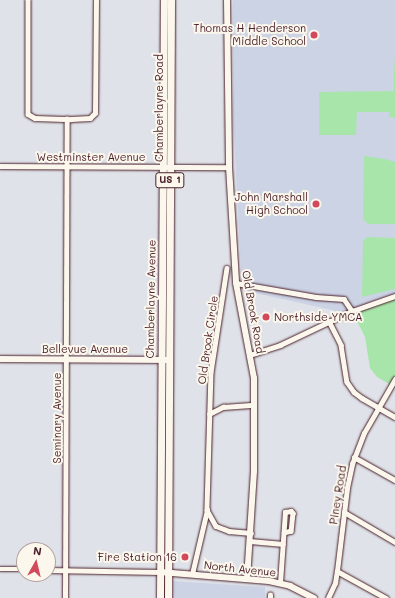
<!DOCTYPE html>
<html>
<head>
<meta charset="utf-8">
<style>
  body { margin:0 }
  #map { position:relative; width:395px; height:598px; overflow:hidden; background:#dfe2e8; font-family:Mali,sans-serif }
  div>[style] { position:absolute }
  .built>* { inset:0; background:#ccd3e5 }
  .green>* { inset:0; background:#a8e5ab }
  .roads { filter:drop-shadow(0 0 1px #4a1f2b) drop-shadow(0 0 1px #4a1f2b) }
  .minor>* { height:4.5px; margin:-2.25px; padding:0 2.25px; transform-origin:2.25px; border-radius:2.25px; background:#fbf7ec }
  .tertiary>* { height:6px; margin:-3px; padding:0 3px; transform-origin:3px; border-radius:3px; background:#fbf7ec }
  .primary>* { height:7px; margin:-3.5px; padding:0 3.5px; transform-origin:3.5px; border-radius:3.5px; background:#fbf7ec }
  .dots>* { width:11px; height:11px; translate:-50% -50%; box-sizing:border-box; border:2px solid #fbf7ec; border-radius:50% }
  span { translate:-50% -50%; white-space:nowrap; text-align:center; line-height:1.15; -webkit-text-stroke:4px #fbf7ec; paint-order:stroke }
  .shield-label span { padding:1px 3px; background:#fbf7ec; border:1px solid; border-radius:3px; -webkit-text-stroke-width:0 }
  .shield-label { font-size:10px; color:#4a1f2b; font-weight:700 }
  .poi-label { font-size:11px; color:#4a1f2b }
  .right { translate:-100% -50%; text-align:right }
  .left { translate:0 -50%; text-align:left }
  .street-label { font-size:11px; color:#4a1f2b }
  .north { position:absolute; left:16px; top:542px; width:40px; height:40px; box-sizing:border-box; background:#fbf7ec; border:1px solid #b4a19f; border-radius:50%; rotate:8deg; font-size:11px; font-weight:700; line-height:16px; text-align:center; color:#4a1f2b }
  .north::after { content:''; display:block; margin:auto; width:14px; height:18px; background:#d1495b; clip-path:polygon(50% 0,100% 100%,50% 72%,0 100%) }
</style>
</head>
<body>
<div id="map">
  <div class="built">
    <i style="clip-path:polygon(233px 0,395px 0,395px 71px,389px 117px,395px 118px,395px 298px,350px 314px,242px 290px,233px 113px)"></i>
    <i style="clip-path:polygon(173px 581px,265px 587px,265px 598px,173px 598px)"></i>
  </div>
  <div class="green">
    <i style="clip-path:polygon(395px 56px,395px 118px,389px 117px,389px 112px,357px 112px,356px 135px,319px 135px,319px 92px,393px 91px)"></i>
    <i style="clip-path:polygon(364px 156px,385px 159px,395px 162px,395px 224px,368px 224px,363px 219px)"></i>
    <i style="clip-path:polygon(367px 237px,395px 238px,395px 289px,362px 297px,363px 241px)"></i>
    <i style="clip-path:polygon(395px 296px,395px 379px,391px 385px,377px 377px,370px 368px,365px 337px,352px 311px)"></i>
  </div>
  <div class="roads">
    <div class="minor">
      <i style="left:28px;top:0;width:114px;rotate:90deg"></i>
      <i style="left:28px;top:114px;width:8px;rotate:30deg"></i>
      <i style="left:35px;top:118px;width:36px;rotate:2deg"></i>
      <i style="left:71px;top:119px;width:19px;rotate:-3deg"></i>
      <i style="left:90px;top:118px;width:7px;rotate:-45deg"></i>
      <i style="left:95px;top:113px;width:113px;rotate:-89.5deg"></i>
      <i style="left:0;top:166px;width:229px;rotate:0.3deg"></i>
      <i style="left:227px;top:268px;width:105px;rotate:98.7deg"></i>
      <i style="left:211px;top:372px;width:138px;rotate:91.7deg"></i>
      <i style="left:207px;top:510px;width:18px;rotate:61deg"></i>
      <i style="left:216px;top:526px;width:14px;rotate:21deg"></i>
      <i style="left:229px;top:531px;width:22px;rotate:5deg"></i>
      <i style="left:236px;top:283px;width:81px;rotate:9.9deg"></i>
      <i style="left:316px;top:297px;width:28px;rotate:4deg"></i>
      <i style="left:344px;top:299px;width:14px;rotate:56deg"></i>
      <i style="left:329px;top:321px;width:27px;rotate:63deg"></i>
      <i style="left:341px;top:345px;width:37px;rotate:81deg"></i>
      <i style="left:347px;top:382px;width:12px;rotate:55deg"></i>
      <i style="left:354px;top:392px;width:10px;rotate:37deg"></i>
      <i style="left:362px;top:398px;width:38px;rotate:30deg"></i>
      <i style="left:250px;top:355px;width:32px;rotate:-18deg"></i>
      <i style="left:280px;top:345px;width:80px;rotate:-25.3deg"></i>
      <i style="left:352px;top:311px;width:46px;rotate:-19.2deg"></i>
      <i style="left:209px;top:414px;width:16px;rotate:-27deg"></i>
      <i style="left:223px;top:407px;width:31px;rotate:-4deg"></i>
      <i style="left:354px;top:457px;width:47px;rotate:29.3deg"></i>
      <i style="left:344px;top:512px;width:59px;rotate:30.5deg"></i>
      <i style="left:250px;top:541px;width:33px;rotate:5deg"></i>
      <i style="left:0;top:569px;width:24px"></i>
      <i style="left:48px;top:570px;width:112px;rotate:1deg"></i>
      <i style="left:337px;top:571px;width:56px;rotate:28.9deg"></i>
      <i style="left:192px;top:574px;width:66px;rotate:-76.8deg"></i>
      <i style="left:280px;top:583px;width:71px;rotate:-86deg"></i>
      <i style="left:285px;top:512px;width:6px;rotate:-9deg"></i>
      <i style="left:291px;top:511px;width:3px;rotate:45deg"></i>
      <i style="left:293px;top:513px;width:18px;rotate:96deg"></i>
      <i style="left:291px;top:531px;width:7px;rotate:164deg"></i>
      <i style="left:65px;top:598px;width:479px;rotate:-89.8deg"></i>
      <i style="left:270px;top:598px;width:3px;rotate:-90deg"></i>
      <i style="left:328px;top:598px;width:17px;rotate:-65deg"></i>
      <i style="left:335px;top:583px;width:12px;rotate:-81deg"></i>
      <i style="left:337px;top:571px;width:84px;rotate:-83.1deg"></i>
      <i style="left:347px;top:488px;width:25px;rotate:-78deg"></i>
      <i style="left:352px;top:464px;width:33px;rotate:-69deg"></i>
      <i style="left:364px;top:433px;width:62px;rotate:-60.1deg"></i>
    </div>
    <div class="tertiary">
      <i style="left:227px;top:0;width:167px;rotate:89.3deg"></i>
      <i style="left:229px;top:167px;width:116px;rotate:86.5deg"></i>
      <i style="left:236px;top:283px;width:97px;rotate:79.3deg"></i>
      <i style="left:254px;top:378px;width:93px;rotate:90deg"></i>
      <i style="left:254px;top:471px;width:108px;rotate:93.7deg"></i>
      <i style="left:0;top:359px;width:169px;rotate:0.3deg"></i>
      <i style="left:160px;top:572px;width:109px;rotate:4.7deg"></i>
      <i style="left:269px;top:581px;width:22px;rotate:13deg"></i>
      <i style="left:290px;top:586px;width:27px;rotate:27deg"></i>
    </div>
    <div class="primary">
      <i style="left:160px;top:598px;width:598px;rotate:-89.62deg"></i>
      <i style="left:168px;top:598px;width:598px;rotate:-89.71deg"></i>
    </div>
  </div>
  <div class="dots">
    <i style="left:314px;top:35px;background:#d1495b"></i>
    <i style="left:316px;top:204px;background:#d1495b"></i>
    <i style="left:266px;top:317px;background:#d1495b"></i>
    <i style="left:185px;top:557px;background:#d1495b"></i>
  </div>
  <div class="shield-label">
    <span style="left:170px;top:180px">US 1</span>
  </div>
  <div class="poi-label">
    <span class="right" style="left:306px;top:35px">Thomas H Henderson<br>Middle School</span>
    <span class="right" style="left:308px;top:204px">John Marshall<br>High School</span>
    <span class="left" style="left:274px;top:317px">Northside YMCA</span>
    <span class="right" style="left:177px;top:557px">Fire Station 16</span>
  </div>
  <div class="street-label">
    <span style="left:159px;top:108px;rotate:-90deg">Chamberlayne Road</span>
    <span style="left:91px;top:157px">Westminster Avenue</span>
    <span style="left:151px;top:299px;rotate:-89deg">Chamberlayne Avenue</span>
    <span style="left:253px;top:312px;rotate:80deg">Old Brook Road</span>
    <span style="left:208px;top:340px;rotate:-82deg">Old Brook Circle</span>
    <span style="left:85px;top:349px">Bellevue Avenue</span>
    <span style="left:57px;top:418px;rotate:-90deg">Seminary Avenue</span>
    <span style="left:338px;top:495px;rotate:-81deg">Piney Road</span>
    <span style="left:240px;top:569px;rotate:6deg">North Avenue</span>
  </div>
  <div class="north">N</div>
</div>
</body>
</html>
